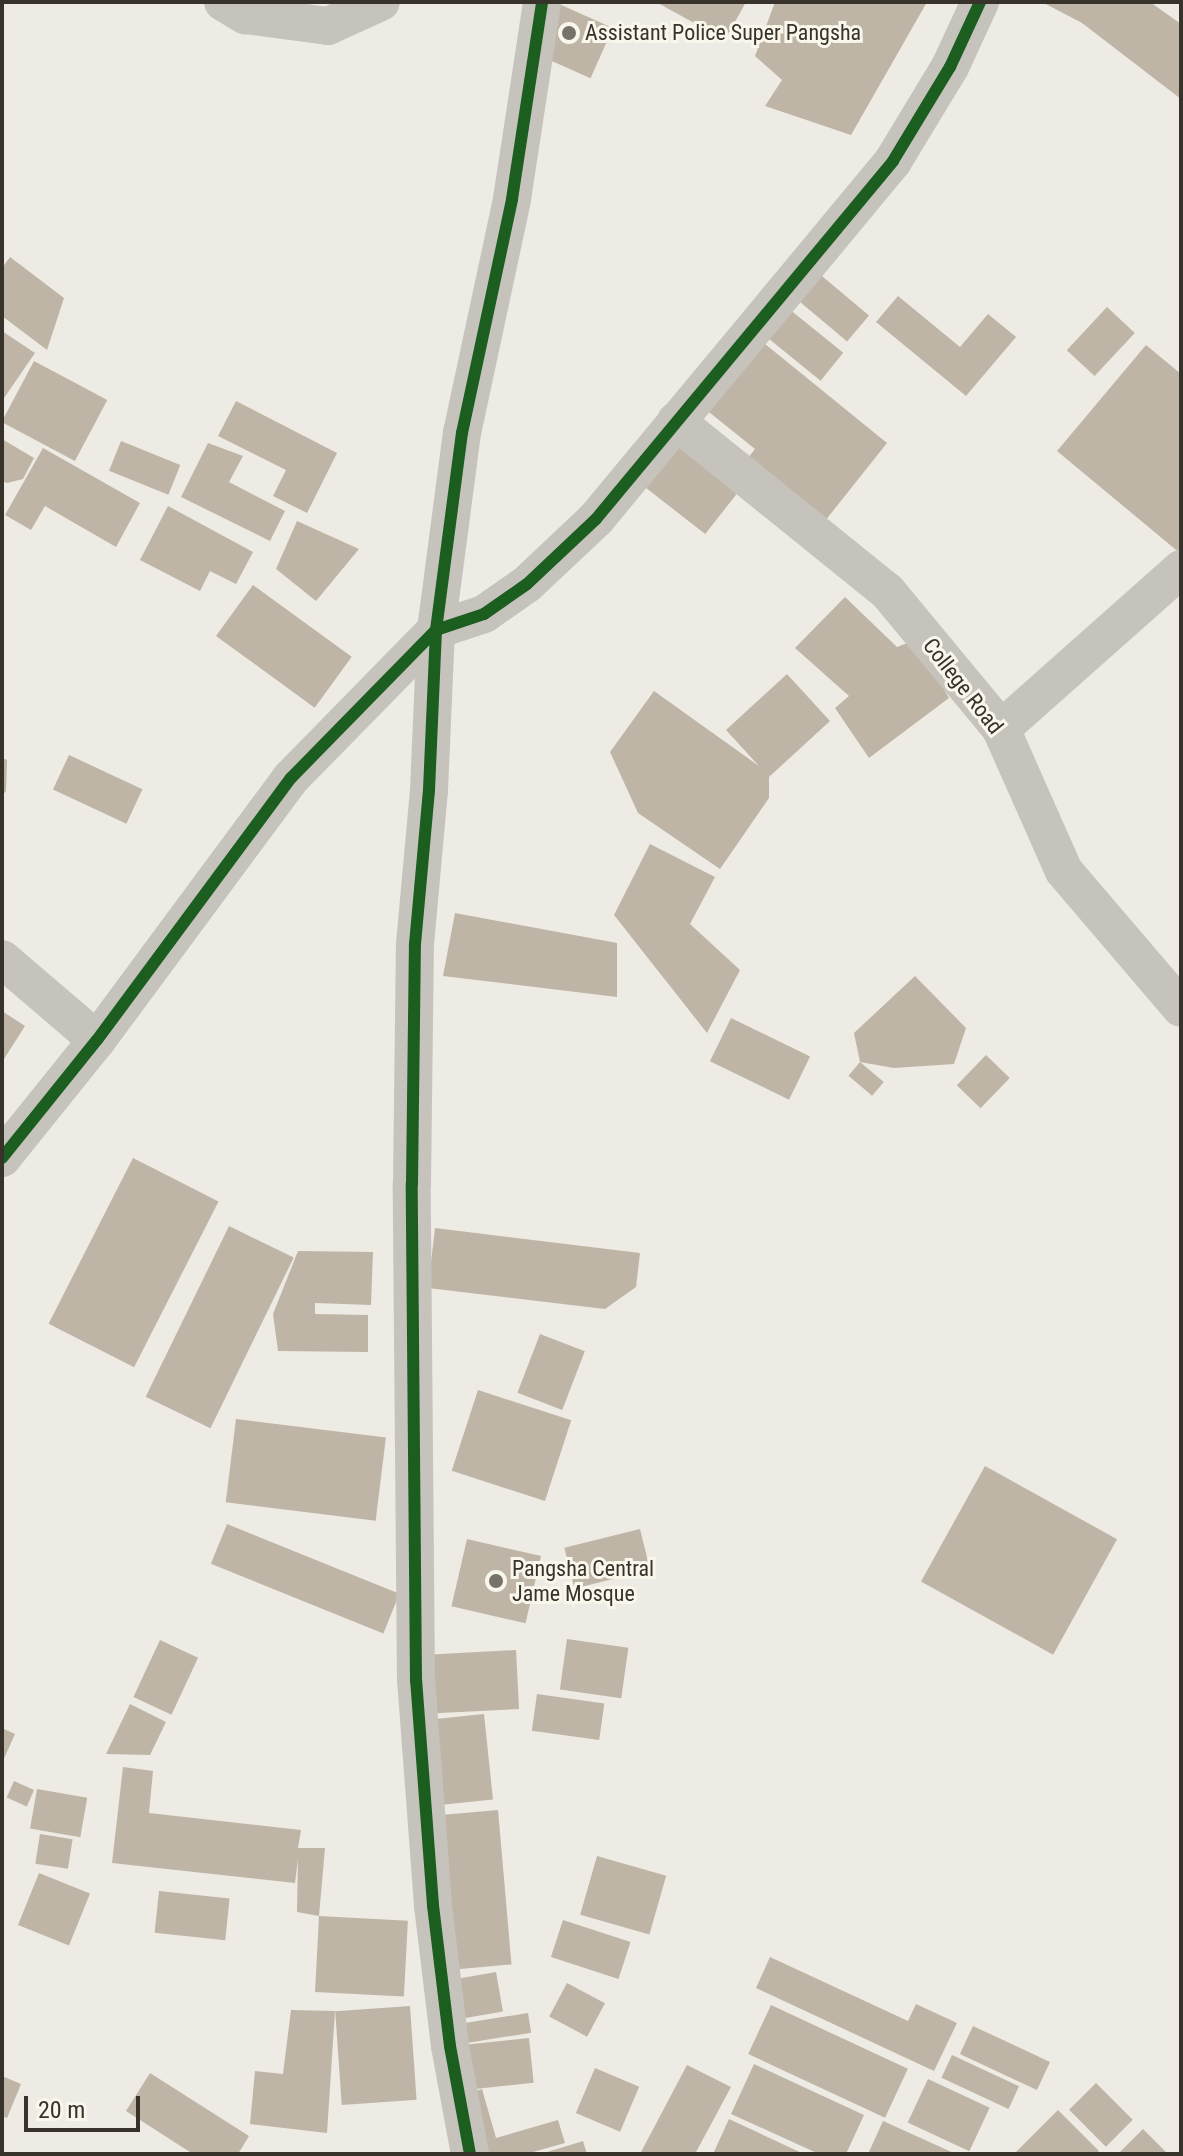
<!DOCTYPE html>
<html>
<head>
<meta charset="utf-8">
<style>
  body { margin:0 }
  #map { position:relative; width:1183px; height:2156px; overflow:hidden; background:#edebe3; font-family:"Roboto Condensed",sans-serif }
  div>[style] { position:absolute }
  .building>* { inset:0; background:#bfb5a6; transform-origin:0 0 }
  .street>* { height:38px; margin:-19px; padding:0 19px; transform-origin:19px; border-radius:19px; background:#c6c3bc }
  .cycleway>* { height:12px; margin:-6px; padding:0 6px; transform-origin:6px; border-radius:6px; background:#1b5e20 }
  .dots>* { width:22px; height:22px; translate:-50% -50%; box-sizing:border-box; border:4px solid #f9f7eb; border-radius:50% }
  span { translate:-50% -50%; white-space:nowrap; text-align:center; line-height:1.15; -webkit-text-stroke:6px #f9f7eb; paint-order:stroke }
  .poi-label { font-size:22px; color:#37322a }
  .left { translate:0 -50%; text-align:left }
  .street-label { font-size:22px; color:#37322a }
  .frame { position:absolute; inset:0; border:4px solid #37322a; pointer-events:none }
  .scale { position:absolute; left:24px; top:2096px; width:116px; height:36px; box-sizing:border-box; border:4px solid #37322a; border-top:0; padding-left:10px; font-size:24px; line-height:28px; white-space:nowrap; color:#37322a; -webkit-text-stroke:6px #f9f7eb; paint-order:stroke }
</style>
</head>
<body>
<div id="map">
  <div class="building">
    <i style="clip-path:polygon(656px 2px,746px 2px,725px 40px)"></i>
    <i style="clip-path:polygon(775px 2px,927px 2px,851px 135px,765px 106px,782px 80px,755px 56px)"></i>
    <i style="clip-path:polygon(1042px 2px,1150px 2px,1181px 24px,1181px 99px,1082px 23px)"></i>
    <i style="left:559px;top:4px;width:59px;height:55px;rotate:24deg"></i>
    <i style="clip-path:polygon(10px 257px,64px 298px,47px 350px,2px 316px,2px 268px)"></i>
    <i style="left:810px;top:266px;width:77px;height:34px;rotate:40deg"></i>
    <i style="clip-path:polygon(898px 296px,960px 347px,988px 314px,1016px 337px,966px 396px,876px 322px)"></i>
    <i style="left:778px;top:300px;width:84px;height:36px;rotate:39deg"></i>
    <i style="left:1107px;top:307px;width:38px;height:59px;rotate:43deg"></i>
    <i style="clip-path:polygon(2px 331px,35px 353px,2px 401px)"></i>
    <i style="clip-path:polygon(754px 335px,887px 443px,817px 531px,740px 468px,755px 449px,699px 404px)"></i>
    <i style="clip-path:polygon(1146px 345px,1181px 374px,1181px 554px,1057px 451px)"></i>
    <i style="left:34px;top:361px;width:83px;height:69px;rotate:28deg"></i>
    <i style="clip-path:polygon(236px 401px,337px 453px,307px 513px,273px 496px,286px 470px,218px 436px)"></i>
    <i style="left:670px;top:433px;width:90px;height:58px;rotate:38deg"></i>
    <i style="clip-path:polygon(2px 439px,34px 458px,23px 479px,7px 483px,2px 481px)"></i>
    <i style="left:121px;top:441px;width:64px;height:32px;rotate:22deg"></i>
    <i style="clip-path:polygon(208px 443px,243px 456px,229px 482px,285px 511px,270px 541px,181px 497px)"></i>
    <i style="clip-path:polygon(43px 448px,140px 503px,116px 547px,45px 506px,31px 530px,5px 515px)"></i>
    <i style="clip-path:polygon(168px 506px,253px 552px,236px 584px,210px 571px,200px 591px,140px 560px)"></i>
    <i style="clip-path:polygon(297px 521px,359px 549px,316px 601px,276px 569px)"></i>
    <i style="left:253px;top:585px;width:122px;height:63px;rotate:36deg"></i>
    <i style="clip-path:polygon(845px 597px,897px 647px,915px 640px,949px 698px,869px 758px,835px 708px,849px 696px,795px 648px)"></i>
    <i style="clip-path:polygon(787px 674px,830px 721px,769px 777px,769px 798px,720px 869px,638px 813px,610px 752px,654px 691px,759px 766px,726px 730px)"></i>
    <i style="left:69px;top:755px;width:81px;height:38px;rotate:25deg"></i>
    <i style="clip-path:polygon(2px 758px,7px 760px,6px 791px,2px 796px)"></i>
    <i style="clip-path:polygon(650px 844px,715px 877px,690px 924px,740px 970px,707px 1033px,614px 915px)"></i>
    <i style="clip-path:polygon(455px 913px,617px 943px,617px 997px,443px 976px)"></i>
    <i style="clip-path:polygon(915px 976px,966px 1028px,954px 1064px,894px 1068px,860px 1062px,854px 1033px)"></i>
    <i style="clip-path:polygon(2px 1011px,25px 1026px,2px 1062px)"></i>
    <i style="left:731px;top:1018px;width:88px;height:48px;rotate:26deg"></i>
    <i style="left:986px;top:1055px;width:33px;height:42px;rotate:44deg"></i>
    <i style="left:860px;top:1062px;width:31px;height:18px;rotate:40deg"></i>
    <i style="left:133px;top:1158px;width:96px;height:186px;rotate:27deg"></i>
    <i style="left:229px;top:1226px;width:72px;height:190px;rotate:26deg"></i>
    <i style="clip-path:polygon(435px 1228px,640px 1253px,636px 1287px,605px 1309px,428px 1288px)"></i>
    <i style="clip-path:polygon(298px 1251px,373px 1252px,371px 1305px,315px 1303px,315px 1314px,368px 1315px,368px 1352px,278px 1351px,273px 1314px)"></i>
    <i style="left:540px;top:1334px;width:48px;height:63px;rotate:21deg"></i>
    <i style="left:478px;top:1390px;width:98px;height:85px;rotate:18deg"></i>
    <i style="left:236px;top:1419px;width:151px;height:84px;rotate:7deg"></i>
    <i style="left:985px;top:1466px;width:151px;height:132px;rotate:29deg"></i>
    <i style="left:227px;top:1524px;width:186px;height:43px;rotate:22deg"></i>
    <i style="left:640px;top:1529px;width:42px;height:78px;rotate:76deg"></i>
    <i style="left:467px;top:1539px;width:76px;height:69px;rotate:13deg"></i>
    <i style="left:567px;top:1639px;width:62px;height:51px;rotate:8deg"></i>
    <i style="left:160px;top:1640px;width:42px;height:63px;rotate:25deg"></i>
    <i style="left:516px;top:1650px;width:59px;height:89px;rotate:87deg"></i>
    <i style="left:537px;top:1694px;width:68px;height:37px;rotate:8deg"></i>
    <i style="clip-path:polygon(130px 1704px,166px 1722px,150px 1755px,106px 1754px)"></i>
    <i style="left:484px;top:1714px;width:86px;height:51px;rotate:84deg"></i>
    <i style="clip-path:polygon(2px 1728px,15px 1734px,2px 1763px)"></i>
    <i style="clip-path:polygon(123px 1767px,153px 1771px,149px 1813px,301px 1830px,298px 1848px,325px 1848px,319px 1916px,297px 1912px,298px 1859px,295px 1883px,112px 1863px)"></i>
    <i style="left:14px;top:1781px;width:22px;height:18px;rotate:24deg"></i>
    <i style="left:37px;top:1789px;width:51px;height:40px;rotate:10deg"></i>
    <i style="left:498px;top:1810px;width:155px;height:60px;rotate:85deg"></i>
    <i style="left:40px;top:1834px;width:33px;height:30px;rotate:9deg"></i>
    <i style="left:597px;top:1856px;width:72px;height:61px;rotate:16deg"></i>
    <i style="left:39px;top:1873px;width:55px;height:56px;rotate:22deg"></i>
    <i style="left:159px;top:1891px;width:71px;height:42px;rotate:6deg"></i>
    <i style="left:319px;top:1916px;width:89px;height:76px;rotate:3deg"></i>
    <i style="left:563px;top:1920px;width:71px;height:39px;rotate:18deg"></i>
    <i style="clip-path:polygon(770px 1957px,908px 2021px,916px 2004px,957px 2023px,934px 2071px,756px 1988px)"></i>
    <i style="left:496px;top:1972px;width:40px;height:45px;rotate:80deg"></i>
    <i style="left:567px;top:1983px;width:43px;height:38px;rotate:28deg"></i>
    <i style="left:771px;top:2005px;width:151px;height:54px;rotate:25deg"></i>
    <i style="left:410px;top:2006px;width:94px;height:75px;rotate:86deg"></i>
    <i style="clip-path:polygon(291px 2010px,335px 2011px,327px 2133px,250px 2124px,255px 2071px,283px 2074px)"></i>
    <i style="left:528px;top:2013px;width:20px;height:67px;rotate:81deg"></i>
    <i style="left:973px;top:2026px;width:85px;height:31px;rotate:25deg"></i>
    <i style="left:529px;top:2038px;width:45px;height:69px;rotate:84deg"></i>
    <i style="left:952px;top:2055px;width:74px;height:25px;rotate:25deg"></i>
    <i style="clip-path:polygon(754px 2064px,864px 2115px,846px 2154px,819px 2154px,731px 2114px)"></i>
    <i style="clip-path:polygon(687px 2065px,731px 2087px,695px 2154px,640px 2154px)"></i>
    <i style="left:595px;top:2068px;width:48px;height:49px;rotate:23deg"></i>
    <i style="clip-path:polygon(150px 2073px,249px 2136px,238px 2154px,193px 2154px,126px 2111px)"></i>
    <i style="clip-path:polygon(2px 2076px,21px 2084px,7px 2118px,2px 2116px)"></i>
    <i style="left:928px;top:2079px;width:68px;height:48px;rotate:25deg"></i>
    <i style="left:1096px;top:2083px;width:52px;height:38px;rotate:45deg"></i>
    <i style="clip-path:polygon(482px 2089px,496px 2138px,558px 2120px,565px 2143px,526px 2154px,477px 2154px,460px 2096px)"></i>
    <i style="clip-path:polygon(1058px 2110px,1099px 2151px,1096px 2154px,1014px 2154px)"></i>
    <i style="clip-path:polygon(729px 2119px,804px 2154px,713px 2154px)"></i>
    <i style="clip-path:polygon(883px 2121px,956px 2154px,868px 2154px)"></i>
    <i style="clip-path:polygon(1143px 2129px,1168px 2154px,1118px 2154px)"></i>
    <i style="clip-path:polygon(583px 2141px,587px 2154px,544px 2154px,544px 2153px)"></i>
  </div>
  <div class="street">
    <i style="left:223px;top:2px;width:26px;rotate:31deg"></i>
    <i style="left:245px;top:15px;width:84px;rotate:7.5deg"></i>
    <i style="left:328px;top:26px;width:58px;rotate:-24.4deg"></i>
    <i style="left:676px;top:421px;width:271px;rotate:38.9deg"></i>
    <i style="left:887px;top:591px;width:179px;rotate:50.4deg"></i>
    <i style="left:1001px;top:729px;width:155px;rotate:66.1deg"></i>
    <i style="left:1064px;top:871px;width:180px;rotate:49.5deg"></i>
    <i style="left:1001px;top:729px;width:241px;rotate:-41.6deg"></i>
    <i style="left:2px;top:959px;width:125px;rotate:40.5deg"></i>
    <i style="left:2px;top:1158px;width:151px;rotate:-51.2deg"></i>
    <i style="left:97px;top:1040px;width:326px;rotate:-53.5deg"></i>
    <i style="left:291px;top:778px;width:207px;rotate:-45.6deg"></i>
    <i style="left:436px;top:630px;width:51px;rotate:-18.4deg"></i>
    <i style="left:484px;top:614px;width:52px;rotate:-34.9deg"></i>
    <i style="left:527px;top:584px;width:95px;rotate:-43.3deg"></i>
    <i style="left:596px;top:519px;width:465px;rotate:-50.3deg"></i>
    <i style="left:893px;top:161px;width:110px;rotate:-58.8deg"></i>
    <i style="left:950px;top:67px;width:72px;rotate:-65.2deg"></i>
    <i style="left:470px;top:2154px;width:110px;rotate:-100.5deg"></i>
    <i style="left:450px;top:2046px;width:142px;rotate:-96.9deg"></i>
    <i style="left:433px;top:1905px;width:225px;rotate:-94.3deg"></i>
    <i style="left:416px;top:1681px;width:497px;rotate:-90.5deg"></i>
    <i style="left:412px;top:1184px;width:240px;rotate:-89.3deg"></i>
    <i style="left:415px;top:944px;width:155px;rotate:-84.8deg"></i>
    <i style="left:429px;top:790px;width:160px;rotate:-87.5deg"></i>
    <i style="left:436px;top:630px;width:199px;rotate:-82.5deg"></i>
    <i style="left:462px;top:433px;width:239px;rotate:-77.9deg"></i>
    <i style="left:512px;top:199px;width:199px;rotate:-81.3deg"></i>
  </div>
  <div class="cycleway">
    <i style="left:2px;top:1158px;width:151px;rotate:-51.2deg"></i>
    <i style="left:97px;top:1040px;width:326px;rotate:-53.5deg"></i>
    <i style="left:291px;top:778px;width:207px;rotate:-45.6deg"></i>
    <i style="left:436px;top:630px;width:51px;rotate:-18.4deg"></i>
    <i style="left:484px;top:614px;width:52px;rotate:-34.9deg"></i>
    <i style="left:527px;top:584px;width:95px;rotate:-43.3deg"></i>
    <i style="left:596px;top:519px;width:465px;rotate:-50.3deg"></i>
    <i style="left:893px;top:161px;width:110px;rotate:-58.8deg"></i>
    <i style="left:950px;top:67px;width:72px;rotate:-65.2deg"></i>
    <i style="left:470px;top:2154px;width:110px;rotate:-100.5deg"></i>
    <i style="left:450px;top:2046px;width:142px;rotate:-96.9deg"></i>
    <i style="left:433px;top:1905px;width:225px;rotate:-94.3deg"></i>
    <i style="left:416px;top:1681px;width:497px;rotate:-90.5deg"></i>
    <i style="left:412px;top:1184px;width:240px;rotate:-89.3deg"></i>
    <i style="left:415px;top:944px;width:155px;rotate:-84.8deg"></i>
    <i style="left:429px;top:790px;width:160px;rotate:-87.5deg"></i>
    <i style="left:436px;top:630px;width:199px;rotate:-82.5deg"></i>
    <i style="left:462px;top:433px;width:239px;rotate:-77.9deg"></i>
    <i style="left:512px;top:199px;width:199px;rotate:-81.3deg"></i>
  </div>
  <div class="dots">
    <i style="left:569px;top:33px;background:#77736b"></i>
    <i style="left:496px;top:1581px;background:#77736b"></i>
  </div>
  <div class="poi-label">
    <span class="left" style="left:585px;top:33px">Assistant Police Super Pangsha</span>
    <span class="left" style="left:512px;top:1581px">Pangsha Central<br>Jame Mosque</span>
  </div>
  <div class="street-label">
    <span style="left:963px;top:686px;rotate:52deg">College Road</span>
  </div>
  <div class="frame"></div>
  <div class="scale">20 m</div>
</div>
</body>
</html>
